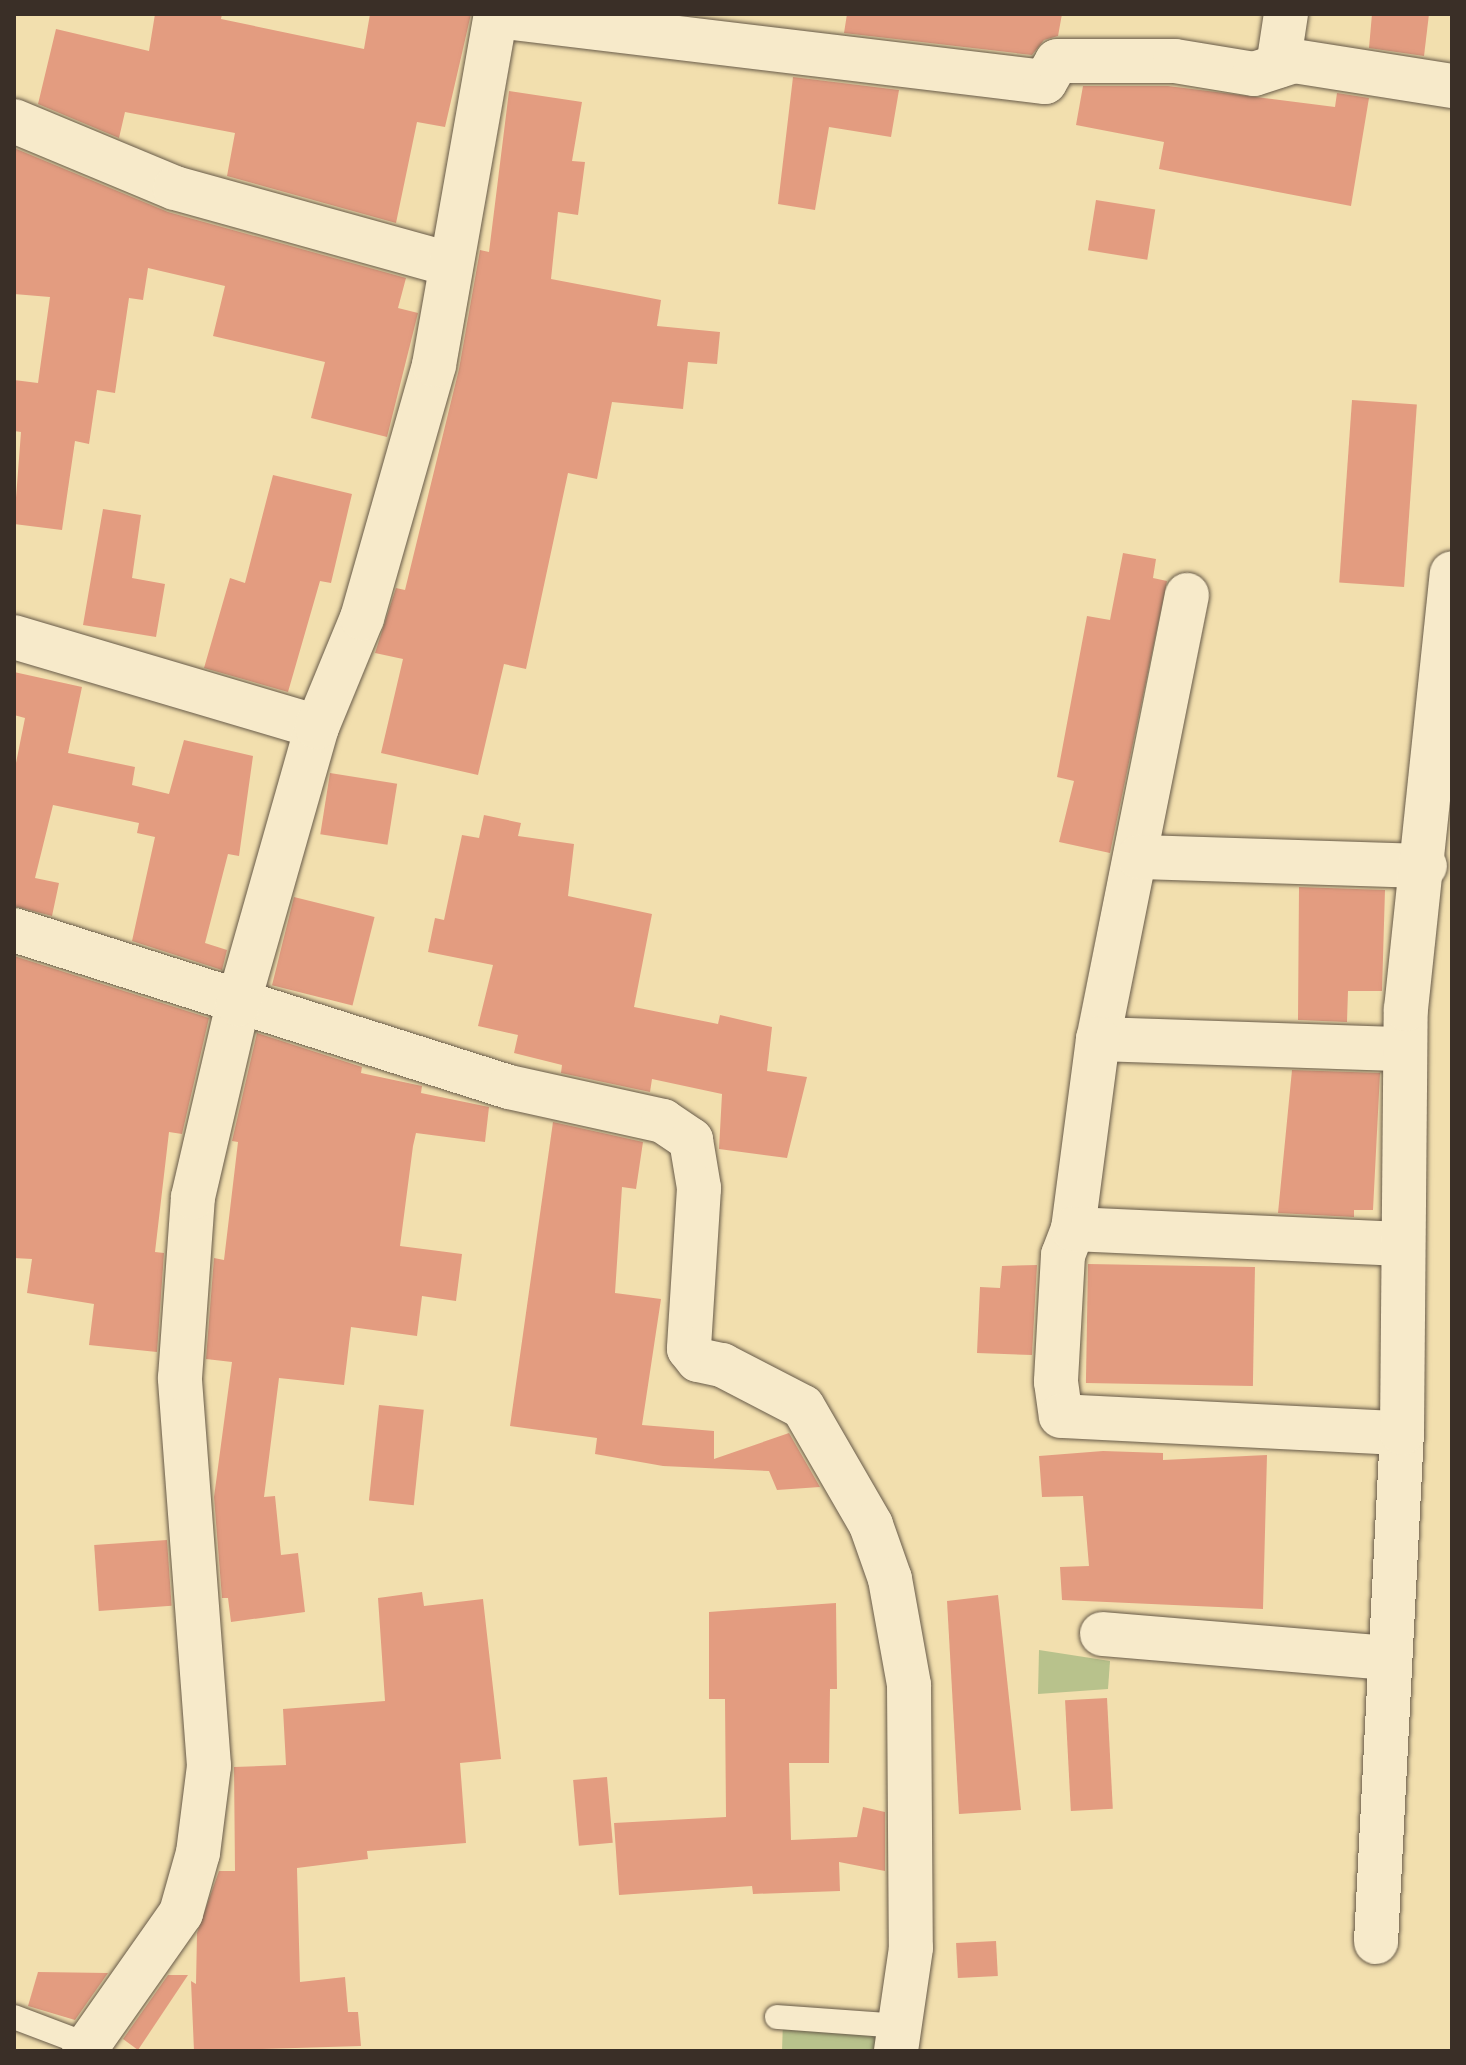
<!DOCTYPE html>
<html>
<head>
<meta charset="utf-8">
<style>
  body { margin:0 }
  #map { position:relative; width:1466px; height:2065px; overflow:hidden; background:#f2dfae; font-family:"IM FELL French Canon",serif }
  div>[style] { position:absolute }
  .green>* { inset:0; background:#b8c28c }
  .building>* { inset:0; background:#e39c80; transform-origin:0 0 }
  .roads { filter:drop-shadow(0 0 2px #685b49) drop-shadow(0 0 2px #685b49) }
  .lane>* { height:24px; margin:-12px; padding:0 12px; transform-origin:12px; border-radius:12px; background:#f7eaca }
  .street>* { height:44px; margin:-22px; padding:0 22px; transform-origin:22px; border-radius:22px; background:#f7eaca }
  span { translate:-50% -50%; white-space:nowrap; text-align:center; line-height:1.15; -webkit-text-stroke:6px #f7eaca; paint-order:stroke }
  .frame { position:absolute; inset:0; border:16px solid #3a2f27; pointer-events:none }
</style>
</head>
<body>
<div id="map">
  <div class="green">
    <i style="clip-path:polygon(1039px 1650px,1110px 1661px,1108px 1689px,1038px 1694px)"></i>
    <i style="clip-path:polygon(783px 2022px,893px 2032px,891px 2051px,782px 2051px)"></i>
  </div>
  <div class="building">
    <i style="clip-path:polygon(155px 14px,222px 14px,221px 19px,364px 49px,370px 14px,471px 14px,445px 127px,417px 122px,396px 223px,227px 176px,235px 133px,125px 112px,119px 138px,38px 104px,56px 29px,149px 51px)"></i>
    <i style="clip-path:polygon(847px 14px,1062px 14px,1058px 36px,1044px 40px,1032px 55px,844px 33px)"></i>
    <i style="clip-path:polygon(1372px 14px,1429px 14px,1424px 56px,1369px 48px)"></i>
    <i style="clip-path:polygon(793px 77px,899px 90px,891px 137px,829px 127px,815px 210px,778px 204px)"></i>
    <i style="clip-path:polygon(1083px 86px,1168px 86px,1335px 107px,1337px 93px,1369px 98px,1351px 206px,1159px 169px,1164px 142px,1076px 125px)"></i>
    <i style="clip-path:polygon(509px 91px,582px 102px,572px 161px,585px 162px,578px 215px,558px 212px,551px 279px,661px 300px,657px 326px,720px 332px,717px 364px,688px 362px,683px 409px,612px 402px,597px 479px,568px 473px,526px 669px,504px 664px,478px 775px,381px 753px,403px 659px,375px 653px,396px 588px,405px 590px,459px 369px,480px 250px,489px 252px)"></i>
    <i style="clip-path:polygon(14px 148px,168px 212px,406px 278px,398px 308px,418px 313px,387px 437px,311px 418px,325px 362px,213px 336px,225px 286px,148px 268px,143px 300px,129px 298px,115px 393px,97px 390px,89px 444px,75px 441px,62px 530px,14px 524px,21px 432px,14px 431px,14px 380px,38px 383px,50px 297px,14px 294px)"></i>
    <i style="left:1096px;top:200px;width:60px;height:51px;rotate:9deg"></i>
    <i style="left:1352px;top:400px;width:65px;height:183px;rotate:4deg"></i>
    <i style="clip-path:polygon(273px 475px,352px 494px,331px 583px,320px 581px,288px 692px,204px 668px,230px 578px,245px 583px)"></i>
    <i style="clip-path:polygon(103px 509px,141px 515px,132px 578px,165px 584px,156px 637px,83px 625px)"></i>
    <i style="clip-path:polygon(1123px 553px,1156px 559px,1153px 578px,1167px 581px,1110px 853px,1059px 842px,1074px 781px,1057px 777px,1087px 616px,1110px 620px)"></i>
    <i style="clip-path:polygon(14px 672px,82px 687px,68px 753px,135px 767px,132px 785px,169px 794px,184px 740px,253px 756px,239px 856px,228px 854px,205px 943px,227px 950px,222px 970px,132px 941px,155px 837px,137px 833px,139px 823px,53px 805px,35px 878px,59px 883px,52px 916px,14px 906px,14px 773px,25px 718px,14px 715px)"></i>
    <i style="left:330px;top:773px;width:68px;height:62px;rotate:9deg"></i>
    <i style="clip-path:polygon(484px 815px,521px 823px,518px 836px,574px 844px,568px 896px,652px 914px,634px 1007px,718px 1024px,720px 1015px,772px 1027px,767px 1071px,807px 1077px,787px 1158px,719px 1149px,722px 1094px,652px 1079px,650px 1092px,561px 1073px,562px 1065px,514px 1053px,518px 1035px,478px 1026px,493px 965px,428px 952px,435px 918px,444px 920px,462px 835px,479px 838px)"></i>
    <i style="clip-path:polygon(1299px 887px,1385px 890px,1382px 991px,1348px 991px,1347px 1022px,1298px 1020px)"></i>
    <i style="left:294px;top:897px;width:83px;height:91px;rotate:14deg"></i>
    <i style="clip-path:polygon(14px 956px,209px 1018px,182px 1134px,169px 1132px,155px 1252px,164px 1253px,157px 1352px,89px 1345px,94px 1304px,27px 1293px,32px 1259px,14px 1258px)"></i>
    <i style="clip-path:polygon(257px 1033px,362px 1067px,361px 1073px,422px 1086px,421px 1093px,489px 1107px,485px 1142px,416px 1133px,413px 1146px,400px 1246px,462px 1254px,456px 1301px,422px 1296px,417px 1336px,351px 1327px,344px 1385px,279px 1378px,264px 1497px,275px 1496px,281px 1555px,298px 1553px,305px 1612px,231px 1622px,228px 1598px,222px 1598px,214px 1497px,232px 1362px,206px 1359px,214px 1258px,224px 1260px,238px 1142px,232px 1141px)"></i>
    <i style="clip-path:polygon(1292px 1070px,1380px 1073px,1373px 1210px,1354px 1210px,1354px 1217px,1278px 1213px)"></i>
    <i style="clip-path:polygon(553px 1122px,643px 1142px,636px 1189px,622px 1187px,615px 1293px,661px 1299px,642px 1425px,714px 1431px,714px 1459px,789px 1433px,820px 1487px,777px 1490px,769px 1471px,663px 1466px,595px 1454px,597px 1438px,510px 1426px)"></i>
    <i style="left:1088px;top:1264px;width:167px;height:119px;rotate:1deg"></i>
    <i style="clip-path:polygon(1037px 1265px,1032px 1355px,977px 1353px,980px 1287px,1000px 1288px,1002px 1266px)"></i>
    <i style="left:379px;top:1405px;width:45px;height:96px;rotate:6deg"></i>
    <i style="clip-path:polygon(1103px 1451px,1163px 1453px,1163px 1460px,1267px 1455px,1263px 1609px,1062px 1600px,1060px 1567px,1089px 1566px,1083px 1496px,1042px 1497px,1039px 1456px)"></i>
    <i style="left:167px;top:1540px;width:66px;height:73px;rotate:86deg"></i>
    <i style="clip-path:polygon(422px 1592px,424px 1606px,483px 1599px,501px 1759px,460px 1763px,466px 1843px,367px 1851px,368px 1859px,297px 1868px,300px 1982px,345px 1977px,348px 2012px,358px 2012px,361px 2046px,194px 2051px,191px 1981px,196px 1984px,197px 1933px,219px 1871px,235px 1871px,234px 1767px,286px 1765px,283px 1709px,385px 1701px,378px 1598px)"></i>
    <i style="clip-path:polygon(998px 1595px,1021px 1810px,959px 1814px,947px 1601px)"></i>
    <i style="clip-path:polygon(836px 1603px,837px 1689px,830px 1689px,829px 1763px,789px 1763px,791px 1840px,857px 1837px,863px 1807px,885px 1812px,885px 1871px,839px 1862px,840px 1891px,753px 1894px,752px 1886px,619px 1895px,614px 1823px,726px 1817px,725px 1699px,709px 1699px,709px 1612px)"></i>
    <i style="left:1107px;top:1698px;width:111px;height:42px;rotate:87deg"></i>
    <i style="left:607px;top:1777px;width:66px;height:34px;rotate:85deg"></i>
    <i style="left:996px;top:1941px;width:35px;height:40px;rotate:87deg"></i>
    <i style="clip-path:polygon(38px 1972px,108px 1973px,75px 2020px,28px 2006px)"></i>
    <i style="clip-path:polygon(168px 1975px,188px 1975px,138px 2050px,123px 2039px)"></i>
  </div>
  <div class="roads">
    <div class="lane">
      <i style="left:14px;top:2017px;width:79px;rotate:20.7deg"></i>
      <i style="left:777px;top:2017px;width:122px;rotate:4.2deg"></i>
    </div>
    <div class="street">
      <i style="left:496px;top:16px;width:553px;rotate:6.86deg"></i>
      <i style="left:1045px;top:82px;width:24px;rotate:-60deg"></i>
      <i style="left:1057px;top:61px;width:118px"></i>
      <i style="left:1175px;top:61px;width:80px;rotate:9.3deg"></i>
      <i style="left:1254px;top:74px;width:42px;rotate:-18deg"></i>
      <i style="left:1294px;top:61px;width:160px;rotate:9deg"></i>
      <i style="left:1278px;top:66px;width:53px;rotate:-81.3deg"></i>
      <i style="left:14px;top:121px;width:174px;rotate:22.6deg"></i>
      <i style="left:175px;top:188px;width:284px;rotate:15.5deg"></i>
      <i style="left:1187px;top:595px;width:453px;rotate:101.3deg"></i>
      <i style="left:1098px;top:1039px;width:307px;rotate:1.9deg"></i>
      <i style="left:14px;top:637px;width:316px;rotate:16.5deg"></i>
      <i style="left:1139px;top:857px;width:286px;rotate:1.8deg"></i>
      <i style="left:14px;top:930px;width:519px;rotate:17.6deg"></i>
      <i style="left:509px;top:1087px;width:158px;rotate:12.4deg"></i>
      <i style="left:663px;top:1121px;width:34px;rotate:34deg"></i>
      <i style="left:691px;top:1140px;width:49px;rotate:80.5deg"></i>
      <i style="left:699px;top:1188px;width:161px;rotate:93.6deg"></i>
      <i style="left:689px;top:1349px;width:14px;rotate:51deg"></i>
      <i style="left:698px;top:1360px;width:25px;rotate:12deg"></i>
      <i style="left:722px;top:1365px;width:91px;rotate:27.4deg"></i>
      <i style="left:803px;top:1407px;width:136px;rotate:60deg"></i>
      <i style="left:871px;top:1525px;width:57px;rotate:70.6deg"></i>
      <i style="left:890px;top:1579px;width:108px;rotate:79.8deg"></i>
      <i style="left:909px;top:1685px;width:263px;rotate:89.6deg"></i>
      <i style="left:911px;top:1948px;width:104px;rotate:98.3deg"></i>
      <i style="left:1098px;top:1039px;width:192px;rotate:97.5deg"></i>
      <i style="left:1073px;top:1229px;width:28px;rotate:111deg"></i>
      <i style="left:1063px;top:1255px;width:127px;rotate:93.2deg"></i>
      <i style="left:1056px;top:1382px;width:34px;rotate:82deg"></i>
      <i style="left:1061px;top:1416px;width:341px;rotate:2.9deg"></i>
      <i style="left:1073px;top:1229px;width:329px;rotate:2.6deg"></i>
      <i style="left:1102px;top:1634px;width:286px;rotate:4.8deg"></i>
      <i style="left:1376px;top:1942px;width:510px;rotate:-87.08deg"></i>
      <i style="left:1402px;top:1433px;width:424px;rotate:-89.5deg"></i>
      <i style="left:1406px;top:1009px;width:438px;rotate:-84deg"></i>
      <i style="left:84px;top:2051px;width:169px;rotate:-54.9deg"></i>
      <i style="left:181px;top:1913px;width:62px;rotate:-74.2deg"></i>
      <i style="left:198px;top:1853px;width:88px;rotate:-82.8deg"></i>
      <i style="left:209px;top:1766px;width:389px;rotate:-94.3deg"></i>
      <i style="left:180px;top:1378px;width:181px;rotate:-85.9deg"></i>
      <i style="left:193px;top:1197px;width:198px;rotate:-76.9deg"></i>
      <i style="left:238px;top:1004px;width:288px;rotate:-74.1deg"></i>
      <i style="left:317px;top:727px;width:118px;rotate:-67.6deg"></i>
      <i style="left:362px;top:618px;width:263px;rotate:-74.1deg"></i>
      <i style="left:434px;top:365px;width:356px;rotate:-80deg"></i>
    </div>
  </div>
  <div class="frame"></div>
</div>
</body>
</html>
